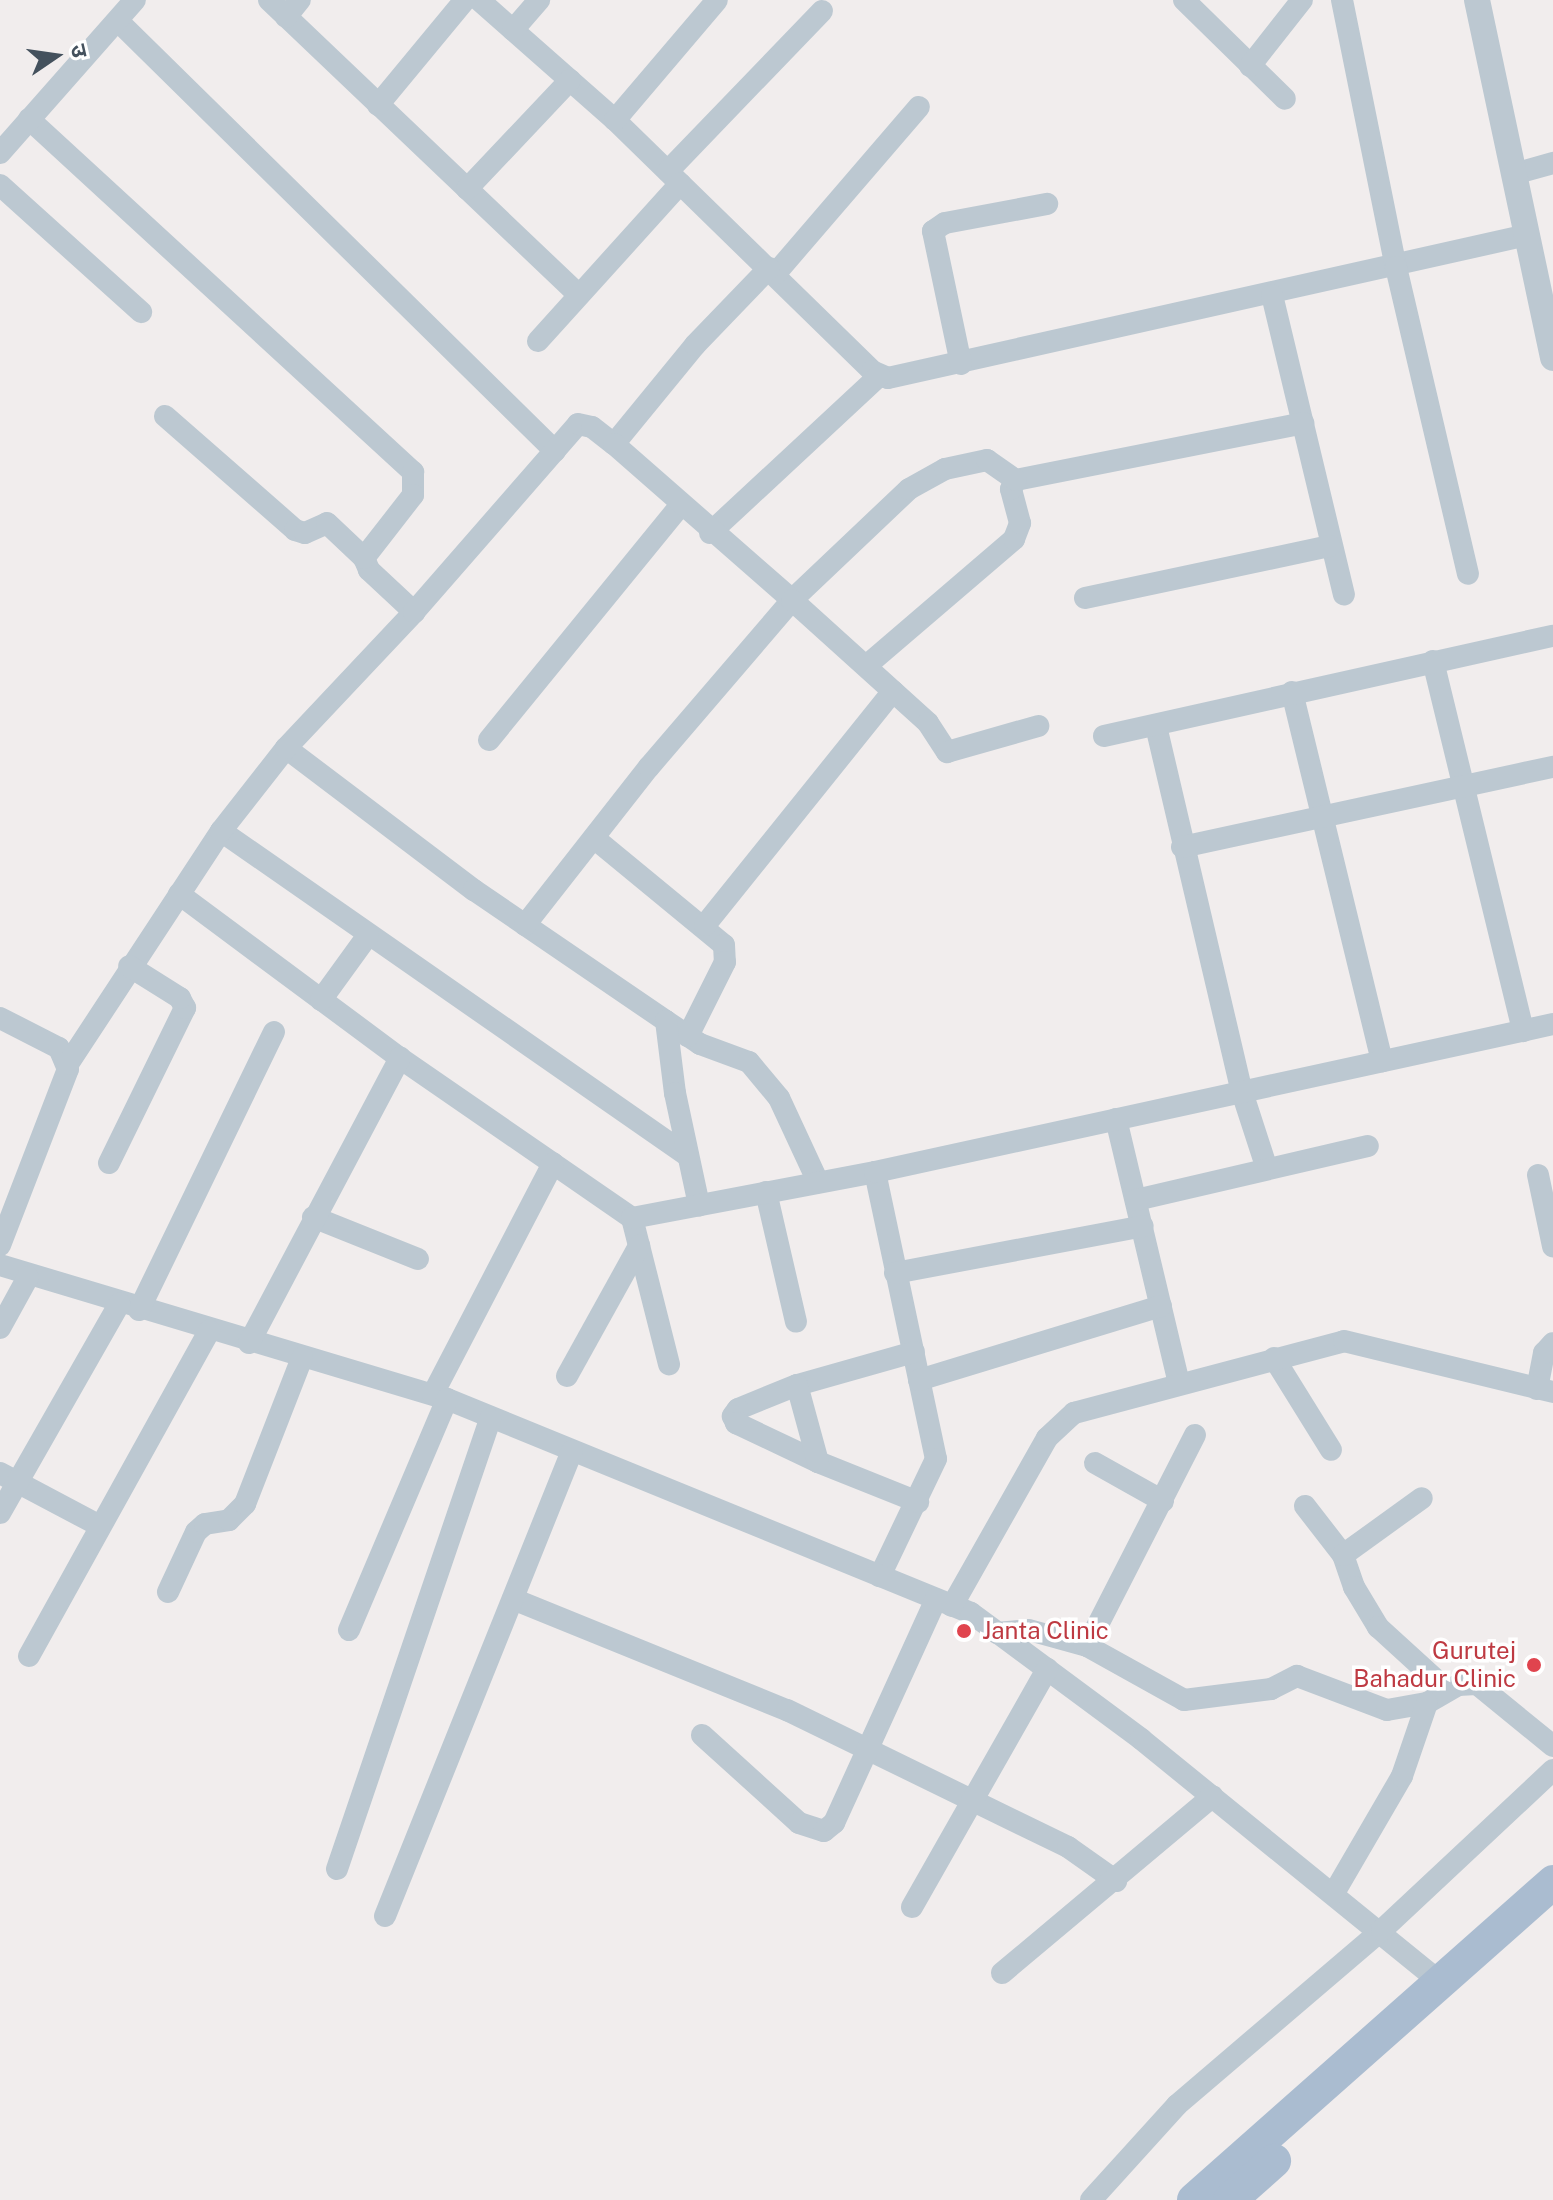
<!DOCTYPE html>
<html>
<head>
<meta charset="utf-8">
<style>
  body { margin:0 }
  #map { position:relative; width:1553px; height:2200px; overflow:hidden; background:#f1eded; font-family:"Public Sans","Noto Sans Devanagari",sans-serif }
  div>[style] { position:absolute }
  .minor>* { height:22px; margin:-11px; padding:0 11px; transform-origin:11px; border-radius:11px; background:#bcc8d1 }
  .tertiary>* { height:26px; margin:-13px; padding:0 13px; transform-origin:13px; border-radius:13px; background:#bcc8d1 }
  .primary>* { height:34px; margin:-17px; padding:0 17px; transform-origin:17px; border-radius:17px; background:#aabcd0 }
  .dots>* { width:22px; height:22px; translate:-50% -50%; box-sizing:border-box; border:4px solid #fff; border-radius:50% }
  span { translate:-50% -50%; white-space:nowrap; text-align:center; line-height:1.15; -webkit-text-stroke:7px #fff; paint-order:stroke }
  .health-label { font-size:24px; color:#be3a42 }
  .left { translate:0 -50%; text-align:left }
  .right { translate:-100% -50%; text-align:right }
  .north { position:absolute; left:16px; top:16px; width:80px; height:80px; -webkit-text-stroke:6px #fff; paint-order:stroke; rotate:77deg; font-size:22px; font-weight:700; line-height:32px; text-align:center; color:#44515d }
  .north::after { content:''; display:block; margin:auto; width:28px; height:36px; background:#44515d; clip-path:polygon(50% 0,100% 100%,50% 72%,0 100%) }
</style>
</head>
<body>
<div id="map">
  <div class="minor">
    <i style="left:269px;top:0;width:425px;rotate:43.6deg"></i>
    <i style="left:479px;top:0;width:181px;rotate:41.4deg"></i>
    <i style="left:615px;top:120px;width:359px;rotate:44.3deg"></i>
    <i style="left:872px;top:371px;width:17px;rotate:24deg"></i>
    <i style="left:888px;top:378px;width:655px;rotate:-12.61deg"></i>
    <i style="left:1184px;top:0;width:141px;rotate:44.4deg"></i>
    <i style="left:1342px;top:0;width:272px;rotate:78.6deg"></i>
    <i style="left:1396px;top:267px;width:315px;rotate:76.8deg"></i>
    <i style="left:286px;top:17px;width:22px;rotate:-51deg"></i>
    <i style="left:118px;top:21px;width:613px;rotate:44.54deg"></i>
    <i style="left:513px;top:30px;width:40px;rotate:-49deg"></i>
    <i style="left:1250px;top:66px;width:84px;rotate:-51.8deg"></i>
    <i style="left:378px;top:105px;width:136px;rotate:-50.4deg"></i>
    <i style="left:29px;top:119px;width:522px;rotate:42.59deg"></i>
    <i style="left:413px;top:472px;width:23px;rotate:90deg"></i>
    <i style="left:413px;top:495px;width:80px;rotate:127.9deg"></i>
    <i style="left:364px;top:558px;width:13px;rotate:67deg"></i>
    <i style="left:369px;top:570px;width:62px;rotate:43deg"></i>
    <i style="left:615px;top:120px;width:157px;rotate:-49.6deg"></i>
    <i style="left:0;top:153px;width:204px;rotate:-48.6deg"></i>
    <i style="left:668px;top:171px;width:222px;rotate:-46.1deg"></i>
    <i style="left:1514px;top:174px;width:41px;rotate:-15.8deg"></i>
    <i style="left:0;top:185px;width:190px;rotate:42deg"></i>
    <i style="left:467px;top:189px;width:150px;rotate:-46.6deg"></i>
    <i style="left:776px;top:273px;width:219px;rotate:-49.3deg"></i>
    <i style="left:1272px;top:295px;width:308px;rotate:76.5deg"></i>
    <i style="left:538px;top:341px;width:212px;rotate:-47.9deg"></i>
    <i style="left:961px;top:364px;width:136px;rotate:-101.9deg"></i>
    <i style="left:933px;top:231px;width:14px;rotate:-34deg"></i>
    <i style="left:945px;top:223px;width:104px;rotate:-10.6deg"></i>
    <i style="left:165px;top:416px;width:173px;rotate:41.2deg"></i>
    <i style="left:295px;top:530px;width:10px;rotate:17deg"></i>
    <i style="left:305px;top:533px;width:24px;rotate:-24deg"></i>
    <i style="left:327px;top:523px;width:51px;rotate:43.4deg"></i>
    <i style="left:614px;top:444px;width:128px;rotate:-50.7deg"></i>
    <i style="left:695px;top:345px;width:107px;rotate:-46.1deg"></i>
    <i style="left:710px;top:533px;width:231px;rotate:-42.9deg"></i>
    <i style="left:1085px;top:598px;width:250px;rotate:-12deg"></i>
    <i style="left:1433px;top:661px;width:381px;rotate:76.3deg"></i>
    <i style="left:866px;top:666px;width:195px;rotate:-40.6deg"></i>
    <i style="left:1014px;top:539px;width:17px;rotate:-69deg"></i>
    <i style="left:1020px;top:523px;width:35px;rotate:-105deg"></i>
    <i style="left:1011px;top:489px;width:10px;rotate:-61deg"></i>
    <i style="left:1016px;top:480px;width:293px;rotate:-11.2deg"></i>
    <i style="left:1292px;top:692px;width:380px;rotate:76.3deg"></i>
    <i style="left:1156px;top:726px;width:376px;rotate:76.8deg"></i>
    <i style="left:1242px;top:1092px;width:81px;rotate:72deg"></i>
    <i style="left:1104px;top:736px;width:460px;rotate:-12.6deg"></i>
    <i style="left:489px;top:740px;width:302px;rotate:-50.8deg"></i>
    <i style="left:286px;top:748px;width:236px;rotate:37.1deg"></i>
    <i style="left:474px;top:890px;width:232px;rotate:34.3deg"></i>
    <i style="left:666px;top:1021px;width:41px;rotate:34.1deg"></i>
    <i style="left:700px;top:1044px;width:52px;rotate:20.2deg"></i>
    <i style="left:749px;top:1062px;width:47px;rotate:50.2deg"></i>
    <i style="left:779px;top:1098px;width:93px;rotate:65.1deg"></i>
    <i style="left:221px;top:831px;width:569px;rotate:34.84deg"></i>
    <i style="left:594px;top:838px;width:168px;rotate:39.5deg"></i>
    <i style="left:724px;top:945px;width:17px;rotate:87deg"></i>
    <i style="left:725px;top:962px;width:83px;rotate:116.6deg"></i>
    <i style="left:1182px;top:847px;width:380px;rotate:-12.2deg"></i>
    <i style="left:179px;top:894px;width:275px;rotate:36.6deg"></i>
    <i style="left:400px;top:1058px;width:282px;rotate:34.6deg"></i>
    <i style="left:632px;top:1218px;width:151px;rotate:75.8deg"></i>
    <i style="left:525px;top:925px;width:201px;rotate:-51.9deg"></i>
    <i style="left:649px;top:767px;width:220px;rotate:-49.4deg"></i>
    <i style="left:792px;top:600px;width:161px;rotate:-43.5deg"></i>
    <i style="left:909px;top:489px;width:41px;rotate:-29.1deg"></i>
    <i style="left:945px;top:469px;width:43px;rotate:-12.1deg"></i>
    <i style="left:987px;top:460px;width:35px;rotate:35deg"></i>
    <i style="left:705px;top:925px;width:300px;rotate:-51.2deg"></i>
    <i style="left:321px;top:1000px;width:80px;rotate:-54.1deg"></i>
    <i style="left:0;top:1018px;width:66px;rotate:27deg"></i>
    <i style="left:59px;top:1048px;width:23px;rotate:67deg"></i>
    <i style="left:68px;top:1069px;width:189px;rotate:111.1deg"></i>
    <i style="left:666px;top:1021px;width:73px;rotate:82.9deg"></i>
    <i style="left:675px;top:1093px;width:115px;rotate:77.9deg"></i>
    <i style="left:68px;top:1064px;width:279px;rotate:-56.7deg"></i>
    <i style="left:221px;top:831px;width:105px;rotate:-51.9deg"></i>
    <i style="left:286px;top:748px;width:187px;rotate:-46.7deg"></i>
    <i style="left:414px;top:612px;width:249px;rotate:-48.9deg"></i>
    <i style="left:578px;top:424px;width:14px;rotate:12deg"></i>
    <i style="left:592px;top:427px;width:28px;rotate:38deg"></i>
    <i style="left:614px;top:444px;width:237px;rotate:41.2deg"></i>
    <i style="left:792px;top:600px;width:183px;rotate:42.1deg"></i>
    <i style="left:928px;top:723px;width:35px;rotate:57deg"></i>
    <i style="left:947px;top:752px;width:95px;rotate:-15.9deg"></i>
    <i style="left:1116px;top:1119px;width:271px;rotate:76.6deg"></i>
    <i style="left:109px;top:1163px;width:173px;rotate:-63.9deg"></i>
    <i style="left:185px;top:1008px;width:11px;rotate:-117deg"></i>
    <i style="left:180px;top:998px;width:60px;rotate:-147.9deg"></i>
    <i style="left:875px;top:1172px;width:293px;rotate:78deg"></i>
    <i style="left:936px;top:1459px;width:130px;rotate:115.6deg"></i>
    <i style="left:1538px;top:1175px;width:73px;rotate:78.1deg"></i>
    <i style="left:766px;top:1192px;width:133px;rotate:77deg"></i>
    <i style="left:1136px;top:1200px;width:238px;rotate:-13.1deg"></i>
    <i style="left:313px;top:1217px;width:113px;rotate:21.8deg"></i>
    <i style="left:632px;top:1218px;width:247px;rotate:-10.7deg"></i>
    <i style="left:875px;top:1172px;width:694px;rotate:-12.31deg"></i>
    <i style="left:0;top:1265px;width:467px;rotate:16.7deg"></i>
    <i style="left:447px;top:1399px;width:566px;rotate:22.21deg"></i>
    <i style="left:971px;top:1613px;width:212px;rotate:36.5deg"></i>
    <i style="left:1141px;top:1739px;width:385px;rotate:39.1deg"></i>
    <i style="left:895px;top:1273px;width:252px;rotate:-10.7deg"></i>
    <i style="left:139px;top:1310px;width:309px;rotate:-64.1deg"></i>
    <i style="left:0;top:1328px;width:58px;rotate:-61.2deg"></i>
    <i style="left:249px;top:1343px;width:323px;rotate:-62.1deg"></i>
    <i style="left:914px;top:1352px;width:122px;rotate:164.2deg"></i>
    <i style="left:797px;top:1385px;width:64px;rotate:157.9deg"></i>
    <i style="left:738px;top:1409px;width:9px;rotate:126deg"></i>
    <i style="left:733px;top:1416px;width:8px;rotate:67deg"></i>
    <i style="left:736px;top:1423px;width:91px;rotate:25.4deg"></i>
    <i style="left:818px;top:1462px;width:108px;rotate:21.8deg"></i>
    <i style="left:1274px;top:1358px;width:108px;rotate:58.2deg"></i>
    <i style="left:567px;top:1376px;width:149px;rotate:-61deg"></i>
    <i style="left:919px;top:1380px;width:253px;rotate:-17deg"></i>
    <i style="left:797px;top:1385px;width:80px;rotate:74.7deg"></i>
    <i style="left:1537px;top:1389px;width:37px;rotate:-79deg"></i>
    <i style="left:1544px;top:1353px;width:13px;rotate:-48deg"></i>
    <i style="left:433px;top:1394px;width:260px;rotate:-62.5deg"></i>
    <i style="left:1095px;top:1463px;width:78px;rotate:29.2deg"></i>
    <i style="left:0;top:1473px;width:113px;rotate:27.9deg"></i>
    <i style="left:1305px;top:1506px;width:62px;rotate:52.2deg"></i>
    <i style="left:1343px;top:1555px;width:34px;rotate:71deg"></i>
    <i style="left:1354px;top:1587px;width:47px;rotate:59deg"></i>
    <i style="left:1378px;top:1627px;width:93px;rotate:42.4deg"></i>
    <i style="left:0;top:1513px;width:241px;rotate:-60.3deg"></i>
    <i style="left:1343px;top:1555px;width:97px;rotate:-35.8deg"></i>
    <i style="left:168px;top:1592px;width:66px;rotate:-65deg"></i>
    <i style="left:196px;top:1532px;width:12px;rotate:-42deg"></i>
    <i style="left:205px;top:1524px;width:24px;rotate:-9deg"></i>
    <i style="left:229px;top:1520px;width:23px;rotate:-45deg"></i>
    <i style="left:245px;top:1504px;width:157px;rotate:-68.7deg"></i>
    <i style="left:513px;top:1599px;width:296px;rotate:22.1deg"></i>
    <i style="left:787px;top:1710px;width:313px;rotate:26deg"></i>
    <i style="left:1068px;top:1847px;width:59px;rotate:35.3deg"></i>
    <i style="left:952px;top:1606px;width:193px;rotate:-60.5deg"></i>
    <i style="left:1047px;top:1438px;width:37px;rotate:-43deg"></i>
    <i style="left:1074px;top:1413px;width:279px;rotate:-14.9deg"></i>
    <i style="left:1344px;top:1341px;width:215px;rotate:13.7deg"></i>
    <i style="left:349px;top:1630px;width:251px;rotate:-67deg"></i>
    <i style="left:997px;top:1633px;width:32px;rotate:-5deg"></i>
    <i style="left:1029px;top:1630px;width:60px;rotate:15.4deg"></i>
    <i style="left:1087px;top:1646px;width:111px;rotate:29.1deg"></i>
    <i style="left:1184px;top:1700px;width:88px;rotate:-7.2deg"></i>
    <i style="left:1271px;top:1689px;width:29px;rotate:-27deg"></i>
    <i style="left:1297px;top:1676px;width:96px;rotate:20.7deg"></i>
    <i style="left:1387px;top:1710px;width:41px;rotate:-9.9deg"></i>
    <i style="left:1427px;top:1703px;width:36px;rotate:-30deg"></i>
    <i style="left:1458px;top:1685px;width:19px;rotate:-3deg"></i>
    <i style="left:1477px;top:1684px;width:98px;rotate:39.2deg"></i>
    <i style="left:1087px;top:1646px;width:237px;rotate:-62.9deg"></i>
    <i style="left:29px;top:1656px;width:372px;rotate:-61deg"></i>
    <i style="left:702px;top:1735px;width:131px;rotate:42.2deg"></i>
    <i style="left:799px;top:1823px;width:26px;rotate:18deg"></i>
    <i style="left:824px;top:1831px;width:13px;rotate:-39deg"></i>
    <i style="left:834px;top:1823px;width:246px;rotate:-65.5deg"></i>
    <i style="left:337px;top:1869px;width:475px;rotate:-71.2deg"></i>
    <i style="left:1334px;top:1893px;width:135px;rotate:-59.8deg"></i>
    <i style="left:1402px;top:1776px;width:77px;rotate:-71.1deg"></i>
    <i style="left:912px;top:1907px;width:274px;rotate:-60.4deg"></i>
    <i style="left:385px;top:1916px;width:501px;rotate:-68.09deg"></i>
    <i style="left:1002px;top:1973px;width:275px;rotate:-40deg"></i>
    <i style="left:1091px;top:2200px;width:128px;rotate:-47.8deg"></i>
    <i style="left:1177px;top:2105px;width:270px;rotate:-40.5deg"></i>
    <i style="left:1382px;top:1930px;width:234px;rotate:-43.1deg"></i>
  </div>
  <div class="tertiary">
    <i style="left:1477px;top:0;width:366px;rotate:78deg"></i>
  </div>
  <div class="primary">
    <i style="left:1194px;top:2200px;width:480px;rotate:-41.5deg"></i>
    <i style="left:1230px;top:2200px;width:59px;rotate:-41.6deg"></i>
  </div>
  <div class="dots">
    <i style="left:964px;top:1631px;background:#e0444e"></i>
    <i style="left:1534px;top:1665px;background:#e0444e"></i>
  </div>
  <div class="health-label">
    <span class="left" style="left:982px;top:1631px">Janta Clinic</span>
    <span class="right" style="left:1516px;top:1665px">Gurutej<br>Bahadur Clinic</span>
  </div>
  <div class="north">उ</div>
</div>
</body>
</html>
